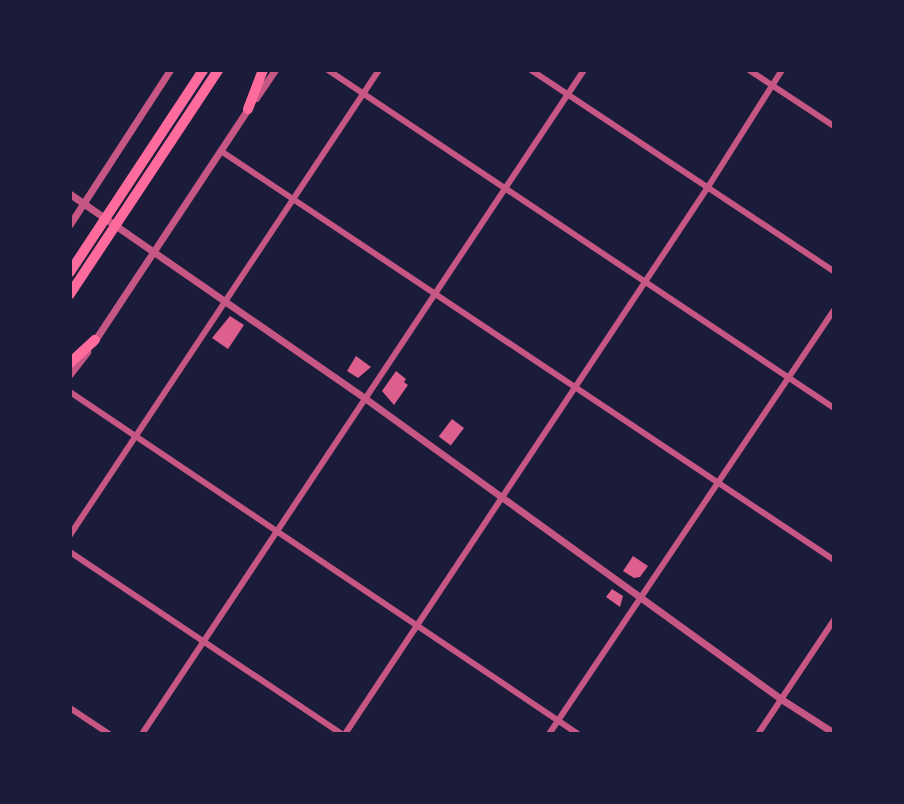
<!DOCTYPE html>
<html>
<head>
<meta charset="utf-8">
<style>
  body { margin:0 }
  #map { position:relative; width:904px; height:804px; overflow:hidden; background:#1b1b3a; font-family:"Varela Round",sans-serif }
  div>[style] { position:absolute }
  .building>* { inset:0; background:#dd5f8e; transform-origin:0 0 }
  .minor>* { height:6px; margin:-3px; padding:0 3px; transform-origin:3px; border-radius:3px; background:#c65784 }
  .tertiary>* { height:7px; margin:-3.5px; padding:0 3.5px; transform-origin:3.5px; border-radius:3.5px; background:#c65784 }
  .motorway>* { height:10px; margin:-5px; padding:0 5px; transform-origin:5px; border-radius:5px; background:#ff6b9d }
  span { translate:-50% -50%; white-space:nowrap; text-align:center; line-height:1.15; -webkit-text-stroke:4.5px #1b1b3a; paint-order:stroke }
  .frame { position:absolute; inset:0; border:72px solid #1b1b3a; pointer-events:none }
</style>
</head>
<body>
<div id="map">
  <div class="building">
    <i style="clip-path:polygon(230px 316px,244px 325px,228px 349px,212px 338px)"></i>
    <i style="clip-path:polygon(356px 356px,371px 367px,358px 378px,347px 371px)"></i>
    <i style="clip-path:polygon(396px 371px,406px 379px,404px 382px,408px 385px,394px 405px,382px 391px)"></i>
    <i style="left:452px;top:419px;width:15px;height:22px;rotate:37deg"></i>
    <i style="clip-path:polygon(633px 556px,648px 566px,640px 577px,634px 578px,623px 571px)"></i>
    <i style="clip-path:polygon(612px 589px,623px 596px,620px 607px,606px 597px)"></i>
  </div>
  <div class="minor">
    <i style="left:328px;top:70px;width:609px;rotate:33.74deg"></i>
    <i style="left:531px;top:70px;width:364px;rotate:33.6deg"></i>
    <i style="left:749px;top:70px;width:102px;rotate:33.4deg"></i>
    <i style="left:221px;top:151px;width:737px;rotate:33.71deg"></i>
    <i style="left:70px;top:392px;width:612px;rotate:33.95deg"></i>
    <i style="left:70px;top:535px;width:558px;rotate:-56.4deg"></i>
    <i style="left:70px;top:552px;width:327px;rotate:33.8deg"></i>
    <i style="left:70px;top:708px;width:47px;rotate:33.7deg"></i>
    <i style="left:142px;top:734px;width:798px;rotate:-56.35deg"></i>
    <i style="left:345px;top:734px;width:656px;rotate:-56.43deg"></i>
    <i style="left:708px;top:187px;width:138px;rotate:-57.7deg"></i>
    <i style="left:549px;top:734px;width:511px;rotate:-56.09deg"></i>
    <i style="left:758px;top:734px;width:137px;rotate:-56.3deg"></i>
  </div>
  <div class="tertiary">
    <i style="left:256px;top:98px;width:34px;rotate:-56deg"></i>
    <i style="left:70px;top:194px;width:360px;rotate:34.7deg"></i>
    <i style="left:366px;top:399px;width:512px;rotate:35.86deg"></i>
    <i style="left:781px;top:699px;width:63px;rotate:32.7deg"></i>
    <i style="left:70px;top:224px;width:184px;rotate:-57deg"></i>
    <i style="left:93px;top:343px;width:283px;rotate:-56.5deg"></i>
    <i style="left:70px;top:374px;width:28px;rotate:-52deg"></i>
  </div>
  <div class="motorway">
    <i style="left:248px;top:109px;width:42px;rotate:-69deg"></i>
    <i style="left:70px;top:272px;width:242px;rotate:-56.6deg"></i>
    <i style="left:70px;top:294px;width:268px;rotate:-56.5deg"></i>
    <i style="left:70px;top:363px;width:34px;rotate:-43deg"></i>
  </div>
  <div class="frame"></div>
</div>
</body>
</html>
